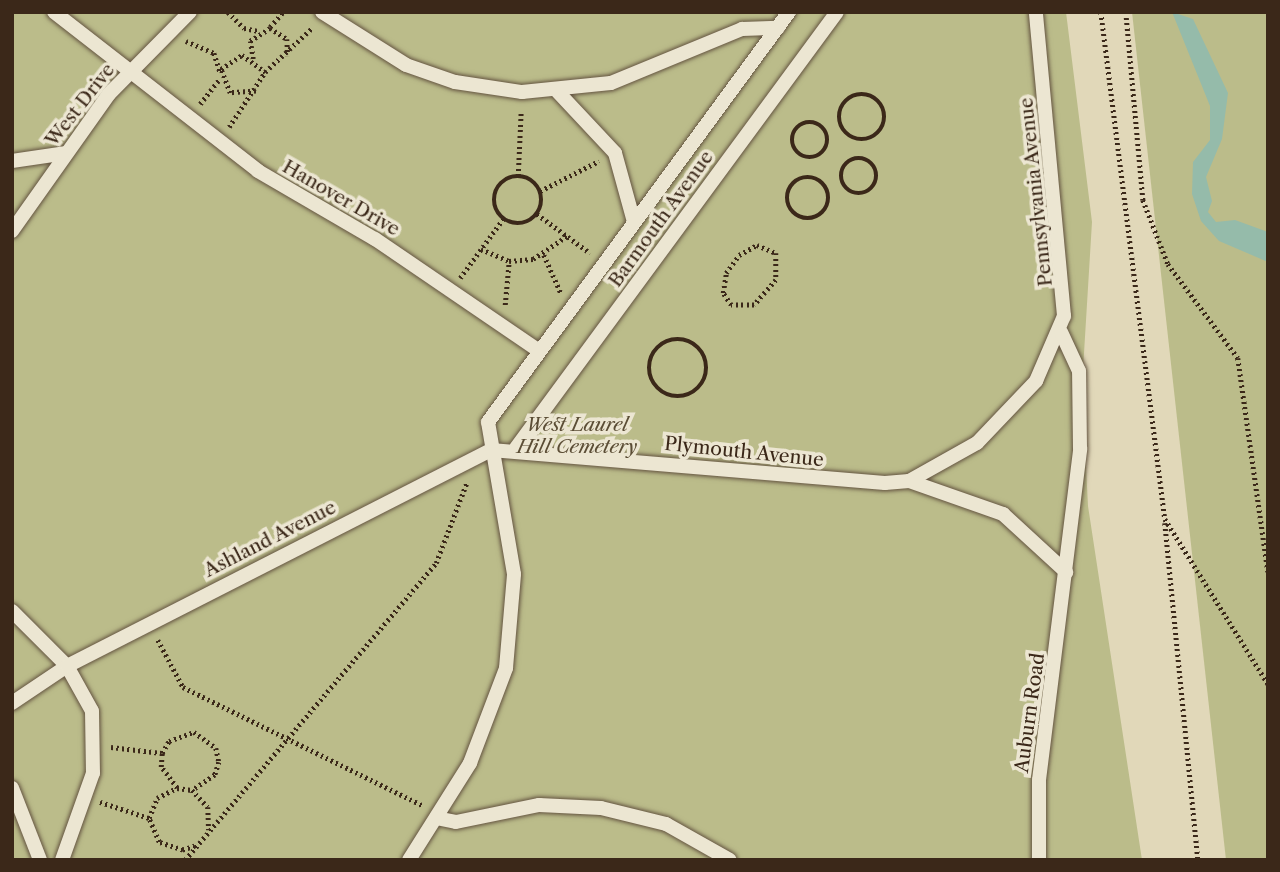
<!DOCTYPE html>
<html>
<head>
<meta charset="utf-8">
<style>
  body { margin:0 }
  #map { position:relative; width:1280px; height:872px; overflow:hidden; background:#e1d8b9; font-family:"Libre Caslon Text",serif }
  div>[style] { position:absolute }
  .green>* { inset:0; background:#bbbc8a }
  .water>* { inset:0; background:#95bbaa }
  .path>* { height:4.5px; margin-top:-2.25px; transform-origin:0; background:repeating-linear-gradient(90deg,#3b2819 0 2px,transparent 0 5.5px) }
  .path>.ring { margin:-2.25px; padding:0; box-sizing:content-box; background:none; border:4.5px solid #3b2819; border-radius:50% }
  .roads { filter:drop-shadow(0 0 2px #645441) drop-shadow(0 0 2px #645441) }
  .service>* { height:14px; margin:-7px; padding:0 7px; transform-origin:7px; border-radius:7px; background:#ece6d2 }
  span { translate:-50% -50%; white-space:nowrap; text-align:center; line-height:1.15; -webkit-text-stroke:7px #ece6d2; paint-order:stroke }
  .street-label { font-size:19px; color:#3b2819 }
  .park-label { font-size:19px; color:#5b4d35; font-style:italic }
  .frame { position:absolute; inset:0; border:14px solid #3b2819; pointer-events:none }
</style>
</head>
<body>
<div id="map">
  <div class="green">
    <i style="clip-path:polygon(12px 12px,1066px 12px,1092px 222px,1082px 386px,1088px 506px,1142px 860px,12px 860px)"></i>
    <i style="clip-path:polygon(1132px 12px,1268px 12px,1268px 860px,1226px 860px)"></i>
  </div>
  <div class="water">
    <i style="clip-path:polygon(1172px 12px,1193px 19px,1228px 93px,1222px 139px,1206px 177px,1212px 201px,1208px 212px,1216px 222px,1235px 220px,1268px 232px,1268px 262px,1219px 241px,1201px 221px,1192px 194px,1193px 162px,1210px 140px,1210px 106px)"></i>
  </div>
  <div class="path">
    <i style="left:228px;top:12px;width:23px;rotate:45deg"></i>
    <i style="left:244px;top:28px;width:14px;rotate:12deg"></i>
    <i style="left:1101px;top:12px;width:511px;rotate:82.81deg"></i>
    <i style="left:1165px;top:519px;width:195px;rotate:58deg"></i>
    <i style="left:1126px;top:12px;width:189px;rotate:84.8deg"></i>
    <i style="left:1143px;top:200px;width:69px;rotate:68.7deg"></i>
    <i style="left:1168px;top:264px;width:117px;rotate:53.3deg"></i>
    <i style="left:1238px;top:358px;width:216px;rotate:82deg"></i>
    <i style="left:270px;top:27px;width:20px;rotate:-49deg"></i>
    <i style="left:186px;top:41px;width:30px;rotate:23deg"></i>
    <i style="left:214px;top:53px;width:19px;rotate:72deg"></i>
    <i style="left:253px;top:59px;width:18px;rotate:-99deg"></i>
    <i style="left:250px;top:41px;width:24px;rotate:-33deg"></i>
    <i style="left:270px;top:28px;width:20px;rotate:33deg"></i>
    <i style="left:287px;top:39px;width:17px;rotate:87deg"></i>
    <i style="left:256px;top:91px;width:26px;rotate:176deg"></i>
    <i style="left:230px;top:93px;width:26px;rotate:-111deg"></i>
    <i style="left:221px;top:69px;width:25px;rotate:-34deg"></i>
    <i style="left:242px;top:55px;width:29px;rotate:36deg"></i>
    <i class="ring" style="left:839px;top:94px;width:41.5px;height:41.5px"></i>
    <i style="left:200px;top:104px;width:31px;rotate:-52deg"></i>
    <i class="ring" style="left:792px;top:122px;width:31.5px;height:31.5px"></i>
    <i style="left:229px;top:127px;width:66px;rotate:-56.8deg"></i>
    <i style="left:265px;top:72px;width:64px;rotate:-43.1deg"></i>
    <i class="ring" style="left:841px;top:158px;width:31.5px;height:31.5px"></i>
    <i style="left:518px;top:176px;width:66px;rotate:-87.4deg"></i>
    <i class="ring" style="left:494px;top:176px;width:43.5px;height:43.5px"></i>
    <i class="ring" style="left:787px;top:177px;width:37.5px;height:37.5px"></i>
    <i style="left:540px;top:191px;width:66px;rotate:-27deg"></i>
    <i style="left:537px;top:214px;width:66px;rotate:36.3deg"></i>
    <i style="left:757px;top:245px;width:21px;rotate:23deg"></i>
    <i style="left:776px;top:253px;width:27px;rotate:90deg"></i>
    <i style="left:776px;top:280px;width:33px;rotate:131deg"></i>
    <i style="left:754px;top:305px;width:23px;rotate:180deg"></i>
    <i style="left:731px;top:305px;width:14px;rotate:-124deg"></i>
    <i style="left:723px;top:293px;width:20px;rotate:-81deg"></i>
    <i style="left:726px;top:273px;width:22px;rotate:-54deg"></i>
    <i style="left:739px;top:255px;width:21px;rotate:-29deg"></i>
    <i style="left:481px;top:249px;width:30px;rotate:23deg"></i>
    <i style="left:509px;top:261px;width:24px;rotate:-5deg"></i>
    <i style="left:533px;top:259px;width:41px;rotate:-34.1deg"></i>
    <i style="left:544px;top:255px;width:42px;rotate:65.9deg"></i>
    <i style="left:460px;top:278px;width:73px;rotate:-53.9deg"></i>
    <i style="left:505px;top:305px;width:44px;rotate:-84.8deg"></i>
    <i class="ring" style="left:649px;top:339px;width:53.5px;height:53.5px"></i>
    <i style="left:1165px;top:523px;width:339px;rotate:84.4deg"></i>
    <i style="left:158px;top:640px;width:53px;rotate:62deg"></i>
    <i style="left:183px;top:687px;width:267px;rotate:26.3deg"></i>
    <i style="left:111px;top:747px;width:51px;rotate:6.7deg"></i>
    <i style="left:177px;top:788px;width:26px;rotate:-127deg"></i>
    <i style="left:161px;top:767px;width:14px;rotate:-86deg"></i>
    <i style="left:162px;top:753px;width:14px;rotate:-60deg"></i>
    <i style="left:169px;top:741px;width:27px;rotate:-20deg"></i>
    <i style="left:194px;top:732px;width:27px;rotate:36deg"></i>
    <i style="left:216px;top:748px;width:14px;rotate:78deg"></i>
    <i style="left:219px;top:762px;width:14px;rotate:107deg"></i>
    <i style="left:215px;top:775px;width:27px;rotate:146deg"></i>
    <i style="left:100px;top:802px;width:52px;rotate:18.1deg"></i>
    <i style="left:195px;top:846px;width:13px;rotate:162deg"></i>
    <i style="left:183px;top:850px;width:25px;rotate:-162deg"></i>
    <i style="left:159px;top:842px;width:26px;rotate:-113deg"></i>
    <i style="left:149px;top:818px;width:22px;rotate:-68deg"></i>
    <i style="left:157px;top:798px;width:22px;rotate:-27deg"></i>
    <i style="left:177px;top:788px;width:15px;rotate:8deg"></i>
    <i style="left:192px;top:790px;width:23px;rotate:47deg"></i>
    <i style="left:208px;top:807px;width:23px;rotate:88deg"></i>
    <i style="left:185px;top:860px;width:389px;rotate:-49.8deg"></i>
    <i style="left:436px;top:563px;width:87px;rotate:-69.1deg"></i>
  </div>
  <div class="roads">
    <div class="service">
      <i style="left:54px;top:12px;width:259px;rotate:37.9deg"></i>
      <i style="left:258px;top:171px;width:135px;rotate:30.2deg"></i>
      <i style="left:375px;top:239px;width:199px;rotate:34.3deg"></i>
      <i style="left:322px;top:12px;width:99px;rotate:32.2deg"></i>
      <i style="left:406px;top:65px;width:52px;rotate:19.1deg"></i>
      <i style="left:455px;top:82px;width:68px;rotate:8.5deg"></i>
      <i style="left:522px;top:92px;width:89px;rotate:-5.8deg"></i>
      <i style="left:611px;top:83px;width:142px;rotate:-22.4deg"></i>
      <i style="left:742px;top:29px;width:36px;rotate:-2deg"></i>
      <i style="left:557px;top:91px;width:85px;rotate:46.9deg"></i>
      <i style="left:615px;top:153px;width:72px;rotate:74.6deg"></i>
      <i style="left:12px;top:161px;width:55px;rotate:-8.4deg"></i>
      <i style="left:12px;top:231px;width:168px;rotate:-54.7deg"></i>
      <i style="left:109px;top:94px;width:115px;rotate:-45.4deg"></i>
      <i style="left:516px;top:448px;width:541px;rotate:-53.64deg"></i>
      <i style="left:909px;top:481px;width:100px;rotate:19.3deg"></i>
      <i style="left:1003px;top:514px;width:86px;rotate:42.6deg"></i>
      <i style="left:12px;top:611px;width:78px;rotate:45deg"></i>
      <i style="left:67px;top:666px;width:51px;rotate:60.9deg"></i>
      <i style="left:92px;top:711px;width:62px;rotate:89.1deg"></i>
      <i style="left:93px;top:773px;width:92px;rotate:109.6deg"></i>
      <i style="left:12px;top:703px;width:66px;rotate:-33.9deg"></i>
      <i style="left:67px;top:666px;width:476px;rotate:-27deg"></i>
      <i style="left:491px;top:450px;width:395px;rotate:4.8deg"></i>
      <i style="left:885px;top:483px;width:24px;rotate:-5deg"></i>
      <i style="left:909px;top:481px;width:78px;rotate:-29.2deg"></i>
      <i style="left:977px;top:443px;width:86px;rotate:-46.4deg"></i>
      <i style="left:1036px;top:381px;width:71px;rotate:-66.7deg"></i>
      <i style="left:1064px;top:316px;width:305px;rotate:-95.3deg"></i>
      <i style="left:12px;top:788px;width:77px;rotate:68.7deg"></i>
      <i style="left:436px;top:818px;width:20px;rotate:11deg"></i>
      <i style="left:456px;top:822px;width:85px;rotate:-11.6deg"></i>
      <i style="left:539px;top:805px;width:62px;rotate:2.8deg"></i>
      <i style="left:601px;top:808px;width:67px;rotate:13.8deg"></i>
      <i style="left:666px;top:824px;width:73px;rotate:29.4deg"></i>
      <i style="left:409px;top:860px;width:115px;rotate:-57.8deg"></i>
      <i style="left:470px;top:763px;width:102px;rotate:-69.2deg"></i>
      <i style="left:506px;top:668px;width:94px;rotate:-85.1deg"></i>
      <i style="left:514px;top:574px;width:154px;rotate:-99.7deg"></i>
      <i style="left:488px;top:422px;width:509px;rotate:-53.72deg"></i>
      <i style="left:1039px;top:860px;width:80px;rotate:-90deg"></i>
      <i style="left:1039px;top:780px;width:334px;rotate:-82.9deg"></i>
      <i style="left:1080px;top:449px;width:78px;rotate:-90.7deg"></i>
      <i style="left:1079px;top:371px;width:43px;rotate:-114.8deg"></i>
    </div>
  </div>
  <div class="street-label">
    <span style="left:80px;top:105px;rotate:-52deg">West Drive</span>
    <span style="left:1036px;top:192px;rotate:-96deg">Pennsylvania Avenue</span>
    <span style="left:341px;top:198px;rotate:30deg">Hanover Drive</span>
    <span style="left:661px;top:219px;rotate:-54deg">Barmouth Avenue</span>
    <span style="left:744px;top:452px;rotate:6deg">Plymouth Avenue</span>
    <span style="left:270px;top:539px;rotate:-27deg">Ashland Avenue</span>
    <span style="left:1030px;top:713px;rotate:-82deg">Auburn Road</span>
  </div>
  <div class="park-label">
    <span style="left:577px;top:436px">West Laurel<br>Hill Cemetery</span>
  </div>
  <div class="frame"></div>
</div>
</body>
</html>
